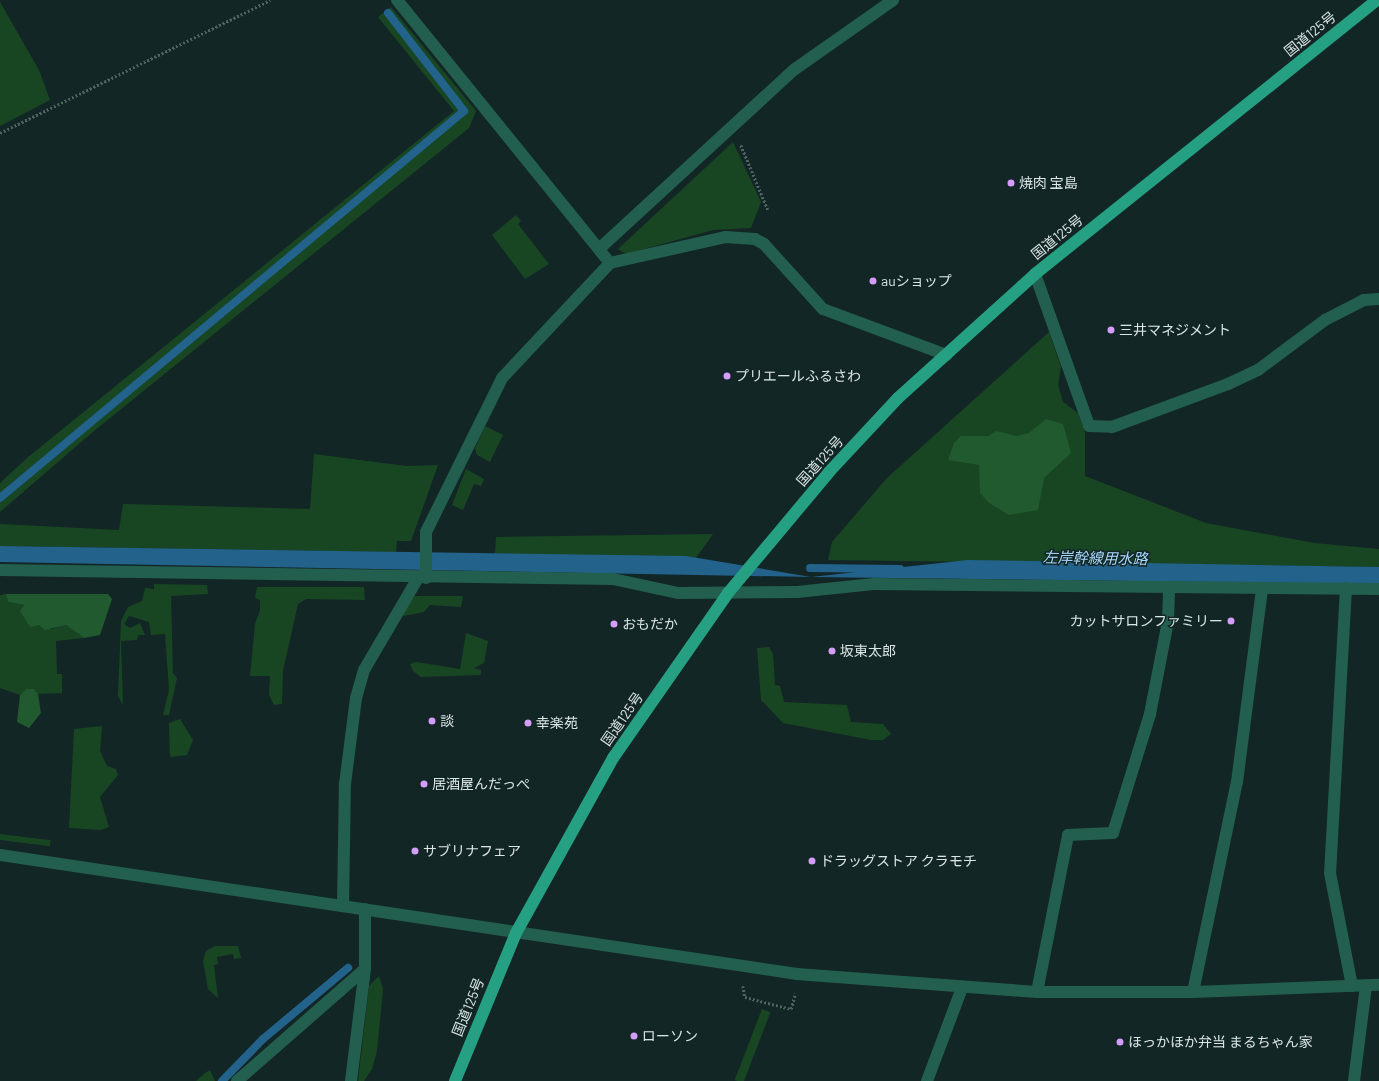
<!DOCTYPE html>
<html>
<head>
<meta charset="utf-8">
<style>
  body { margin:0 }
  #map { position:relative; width:1379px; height:1081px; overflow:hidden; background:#132626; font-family:Barlow,"Noto Sans JP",sans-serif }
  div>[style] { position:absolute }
  .green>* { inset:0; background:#184623; transform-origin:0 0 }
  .forest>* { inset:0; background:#205a2e }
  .water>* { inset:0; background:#22628b }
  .stream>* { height:8px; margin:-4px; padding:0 4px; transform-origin:4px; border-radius:4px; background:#22628b }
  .path>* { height:2.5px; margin-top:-1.25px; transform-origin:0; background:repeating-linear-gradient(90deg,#516262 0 2px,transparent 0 4px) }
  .minor>* { height:12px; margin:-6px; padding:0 6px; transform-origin:6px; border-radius:6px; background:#225f4e }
  .tertiary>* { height:12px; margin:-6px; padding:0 6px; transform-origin:6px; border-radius:6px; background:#225f4e }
  .trunk>* { height:12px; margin:-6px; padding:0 6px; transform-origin:6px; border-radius:6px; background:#26a082 }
  .dots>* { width:11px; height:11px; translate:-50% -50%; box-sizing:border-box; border:2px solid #132626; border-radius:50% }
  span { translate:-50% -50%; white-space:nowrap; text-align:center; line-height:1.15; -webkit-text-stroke:3px #132626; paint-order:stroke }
  .street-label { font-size:14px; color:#dae6e5 }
  .poi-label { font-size:14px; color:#dae6e5 }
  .left { translate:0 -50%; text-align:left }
  .right { translate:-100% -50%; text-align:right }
  .water-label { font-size:15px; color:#a7d8fe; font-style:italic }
</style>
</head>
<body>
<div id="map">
  <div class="green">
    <i style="clip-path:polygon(0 2px,39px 70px,50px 100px,0 126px)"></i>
    <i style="clip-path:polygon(391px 7px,476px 111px,469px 128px,94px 431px,0 512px,0 483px,27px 458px,454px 111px,378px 17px)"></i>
    <i style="clip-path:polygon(733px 142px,761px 202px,751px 228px,713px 230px,626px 254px,618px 249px)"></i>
    <i style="clip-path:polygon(516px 215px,521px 221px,518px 224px,549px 264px,525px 279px,492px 235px)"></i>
    <i style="clip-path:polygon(1049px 332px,1061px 367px,1058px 385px,1063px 402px,1078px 413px,1085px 433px,1085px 476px,1206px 523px,1314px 543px,1379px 549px,1379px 567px,828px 560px,832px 542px,887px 478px)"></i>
    <i style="clip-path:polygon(485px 426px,503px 435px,490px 462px,477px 455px,475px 448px)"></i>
    <i style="clip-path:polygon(314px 454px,406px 466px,438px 465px,411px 541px,397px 541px,396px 552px,0 546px,0 524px,119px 530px,123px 504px,310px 509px)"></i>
    <i style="clip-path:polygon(466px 469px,484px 479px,481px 486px,474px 484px,463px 510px,452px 505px)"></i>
    <i style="clip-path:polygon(713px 534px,696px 558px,495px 554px,496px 537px)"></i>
    <i style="clip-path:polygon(154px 584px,207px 585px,208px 594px,171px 596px,173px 673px,177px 678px,169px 715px,163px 715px,169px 690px,165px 634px,151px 635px,149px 622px,129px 616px,124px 624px,130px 628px,140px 623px,145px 635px,138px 635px,137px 640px,121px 641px,123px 705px,118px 696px,121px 621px,128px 607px,142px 601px,145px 588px,154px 589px)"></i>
    <i style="clip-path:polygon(257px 587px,364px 587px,365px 600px,306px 599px,298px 604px,283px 671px,282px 704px,274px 705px,269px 695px,270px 676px,250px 676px,255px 624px,260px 610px,260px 600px,255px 598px)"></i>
    <i style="clip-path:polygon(6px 594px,8px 602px,24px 605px,22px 608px,39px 624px,52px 629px,66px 625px,84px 638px,56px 641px,57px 674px,62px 674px,62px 693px,38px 694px,34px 689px,26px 689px,20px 695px,0 688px,0 595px)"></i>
    <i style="clip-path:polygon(411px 596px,463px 596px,461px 607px,430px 605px,424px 612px,398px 617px)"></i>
    <i style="clip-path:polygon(466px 633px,488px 641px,484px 663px,474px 668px,481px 670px,481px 675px,421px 677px,413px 671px,410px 664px,416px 662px,460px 669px)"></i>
    <i style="clip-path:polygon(769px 647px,773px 654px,775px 685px,780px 686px,784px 702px,847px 705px,851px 722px,883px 724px,891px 734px,883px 740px,871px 740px,783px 723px,761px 700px,757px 648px)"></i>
    <i style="clip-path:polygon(180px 719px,193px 740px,187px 755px,170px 757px,169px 723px)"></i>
    <i style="clip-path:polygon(102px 726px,100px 751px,107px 766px,116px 769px,118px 775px,100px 797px,109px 827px,101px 830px,69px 828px,74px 729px)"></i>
    <i style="left:0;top:834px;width:51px;height:6px;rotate:7deg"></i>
    <i style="clip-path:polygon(215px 946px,238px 946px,241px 958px,234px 959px,233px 954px,217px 957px,218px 964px,214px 965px,218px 998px,208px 989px,203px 961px,206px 951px)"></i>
    <i style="clip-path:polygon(379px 976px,383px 989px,377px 1051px,372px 1069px,364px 1081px,358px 1081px,369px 986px)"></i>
    <i style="left:762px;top:1009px;width:9px;height:76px;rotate:21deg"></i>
    <i style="clip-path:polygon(210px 1070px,215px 1081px,196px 1081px,205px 1073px)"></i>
  </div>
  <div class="forest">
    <i style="clip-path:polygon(1046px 419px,1063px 424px,1071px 453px,1044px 478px,1038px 510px,1009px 515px,989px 503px,980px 493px,979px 465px,948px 460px,954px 443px,961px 436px,989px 436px,996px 431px,1017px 436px,1029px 433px)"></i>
    <i style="clip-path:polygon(6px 594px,108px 594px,112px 599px,100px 635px,84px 638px,66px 625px,45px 630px,39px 625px,30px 627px,20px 611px,24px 605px,8px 602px)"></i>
    <i style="clip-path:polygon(26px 689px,34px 689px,38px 694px,41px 713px,29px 728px,17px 722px,20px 695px)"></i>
  </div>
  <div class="water">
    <i style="clip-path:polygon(0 546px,686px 556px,811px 577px,968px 560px,1379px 567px,1379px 584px,811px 577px,0 562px)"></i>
  </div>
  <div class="stream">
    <i style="left:0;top:498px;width:604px;rotate:-39.83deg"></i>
    <i style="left:464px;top:111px;width:124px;rotate:-127.8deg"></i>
    <i style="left:810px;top:568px;width:90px;rotate:0.6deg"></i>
    <i style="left:222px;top:1081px;width:59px;rotate:-45.7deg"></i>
    <i style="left:263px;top:1039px;width:111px;rotate:-39.9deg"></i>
  </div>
  <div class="path">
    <i style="left:0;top:133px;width:301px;rotate:-26.2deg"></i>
    <i style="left:741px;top:145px;width:70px;rotate:67.4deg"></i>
    <i style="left:743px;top:986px;width:11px;rotate:80deg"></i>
    <i style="left:745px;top:997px;width:48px;rotate:14.6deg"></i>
    <i style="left:791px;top:1009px;width:16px;rotate:-75deg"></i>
  </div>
  <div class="minor">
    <i style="left:397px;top:0;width:338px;rotate:51deg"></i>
    <i style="left:599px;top:249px;width:266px;rotate:-42.6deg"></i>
    <i style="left:795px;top:69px;width:120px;rotate:-35.1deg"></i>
    <i style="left:1035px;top:274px;width:161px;rotate:70.4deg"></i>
    <i style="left:1089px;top:426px;width:23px;rotate:2deg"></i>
    <i style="left:1112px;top:427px;width:124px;rotate:-20.3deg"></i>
    <i style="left:1228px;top:384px;width:33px;rotate:-25deg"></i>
    <i style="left:1258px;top:370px;width:84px;rotate:-36.7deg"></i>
    <i style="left:1325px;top:320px;width:44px;rotate:-27.1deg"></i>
    <i style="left:1364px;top:300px;width:15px;rotate:-4deg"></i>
    <i style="left:0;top:570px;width:613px;rotate:0.84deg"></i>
    <i style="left:613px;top:579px;width:66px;rotate:12.2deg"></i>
    <i style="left:678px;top:593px;width:119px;rotate:-0.5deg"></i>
    <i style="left:797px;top:592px;width:77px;rotate:-5.9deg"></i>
    <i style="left:874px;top:584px;width:505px;rotate:0.57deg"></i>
    <i style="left:426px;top:578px;width:46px;rotate:-90deg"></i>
    <i style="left:426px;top:532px;width:172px;rotate:-63.7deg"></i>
    <i style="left:502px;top:378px;width:158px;rotate:-46.8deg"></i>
    <i style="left:610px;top:263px;width:118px;rotate:-12.7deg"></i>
    <i style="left:725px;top:237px;width:30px;rotate:4deg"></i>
    <i style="left:755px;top:239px;width:10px;rotate:29deg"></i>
    <i style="left:764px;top:244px;width:88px;rotate:47.8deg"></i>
    <i style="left:823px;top:309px;width:132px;rotate:20.4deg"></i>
    <i style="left:1346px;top:588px;width:285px;rotate:93.2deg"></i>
    <i style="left:1330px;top:873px;width:115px;rotate:79deg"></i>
    <i style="left:343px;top:906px;width:122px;rotate:-89.1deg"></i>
    <i style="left:345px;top:784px;width:87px;rotate:-82.7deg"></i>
    <i style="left:356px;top:698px;width:29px;rotate:-74deg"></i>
    <i style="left:364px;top:670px;width:107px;rotate:-59.6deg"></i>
    <i style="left:1037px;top:992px;width:160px;rotate:-78.8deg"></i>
    <i style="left:1068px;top:835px;width:45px;rotate:-2.5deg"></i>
    <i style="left:1113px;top:833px;width:125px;rotate:-72.7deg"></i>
    <i style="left:1150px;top:714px;width:95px;rotate:-79deg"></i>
    <i style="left:1168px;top:621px;width:32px;rotate:-88deg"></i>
    <i style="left:1193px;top:992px;width:215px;rotate:-78.2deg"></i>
    <i style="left:1237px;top:782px;width:195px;rotate:-82.6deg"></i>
    <i style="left:237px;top:1081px;width:170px;rotate:-41.2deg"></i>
    <i style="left:365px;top:969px;width:60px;rotate:-90deg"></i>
    <i style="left:351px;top:1081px;width:113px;rotate:-82.9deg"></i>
    <i style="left:927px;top:1081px;width:99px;rotate:-69.4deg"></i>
    <i style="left:1354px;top:1081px;width:96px;rotate:-82.8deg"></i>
  </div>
  <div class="tertiary">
    <i style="left:0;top:855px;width:806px;rotate:8.49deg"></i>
    <i style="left:797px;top:974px;width:241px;rotate:4.3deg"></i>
    <i style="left:1037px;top:992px;width:156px"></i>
    <i style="left:1193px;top:992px;width:186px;rotate:-2.2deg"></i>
  </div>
  <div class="trunk">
    <i style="left:455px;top:1081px;width:160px;rotate:-67.6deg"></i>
    <i style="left:516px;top:933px;width:200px;rotate:-61deg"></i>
    <i style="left:613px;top:758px;width:201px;rotate:-55.1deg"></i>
    <i style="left:728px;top:593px;width:158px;rotate:-50.1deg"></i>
    <i style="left:829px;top:472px;width:101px;rotate:-47deg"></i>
    <i style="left:898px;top:398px;width:185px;rotate:-42.1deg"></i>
    <i style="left:1035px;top:274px;width:438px;rotate:-38.7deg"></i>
  </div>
  <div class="dots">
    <i style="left:1011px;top:183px;background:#d49cfb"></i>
    <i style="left:873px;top:281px;background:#d49cfb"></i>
    <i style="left:1111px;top:330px;background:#d49cfb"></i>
    <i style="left:727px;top:376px;background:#d49cfb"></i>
    <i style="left:1231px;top:621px;background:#d49cfb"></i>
    <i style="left:614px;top:624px;background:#d49cfb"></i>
    <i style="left:832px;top:651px;background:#d49cfb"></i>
    <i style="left:432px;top:721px;background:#d49cfb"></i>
    <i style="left:528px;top:723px;background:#d49cfb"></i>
    <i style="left:424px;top:784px;background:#d49cfb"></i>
    <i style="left:415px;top:851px;background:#d49cfb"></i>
    <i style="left:812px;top:861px;background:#d49cfb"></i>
    <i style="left:634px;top:1036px;background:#d49cfb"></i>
    <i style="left:1120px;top:1042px;background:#d49cfb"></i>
  </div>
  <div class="street-label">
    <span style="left:1310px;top:34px;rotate:-39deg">国道125号</span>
    <span style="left:1057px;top:237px;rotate:-39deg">国道125号</span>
    <span style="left:820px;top:461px;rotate:-48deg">国道125号</span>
    <span style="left:622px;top:719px;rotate:-55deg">国道125号</span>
    <span style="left:468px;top:1007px;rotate:-68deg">国道125号</span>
  </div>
  <div class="poi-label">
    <span class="left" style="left:1019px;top:183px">焼肉 宝島</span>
    <span class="left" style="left:881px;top:281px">auショップ</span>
    <span class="left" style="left:1119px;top:330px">三井マネジメント</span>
    <span class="left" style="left:735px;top:376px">プリエールふるさわ</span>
    <span class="right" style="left:1223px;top:621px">カットサロンファミリー</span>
    <span class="left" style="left:622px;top:624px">おもだか</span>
    <span class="left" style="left:840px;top:651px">坂東太郎</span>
    <span class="left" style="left:440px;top:721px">談</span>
    <span class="left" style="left:536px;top:723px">幸楽苑</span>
    <span class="left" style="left:432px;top:784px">居酒屋んだっぺ</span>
    <span class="left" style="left:423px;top:851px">サブリナフェア</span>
    <span class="left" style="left:820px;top:861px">ドラッグストア クラモチ</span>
    <span class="left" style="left:642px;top:1036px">ローソン</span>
    <span class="left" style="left:1128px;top:1042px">ほっかほか弁当 まるちゃん家</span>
  </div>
  <div class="water-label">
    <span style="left:1095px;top:558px;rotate:1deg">左岸幹線用水路</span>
  </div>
</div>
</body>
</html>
